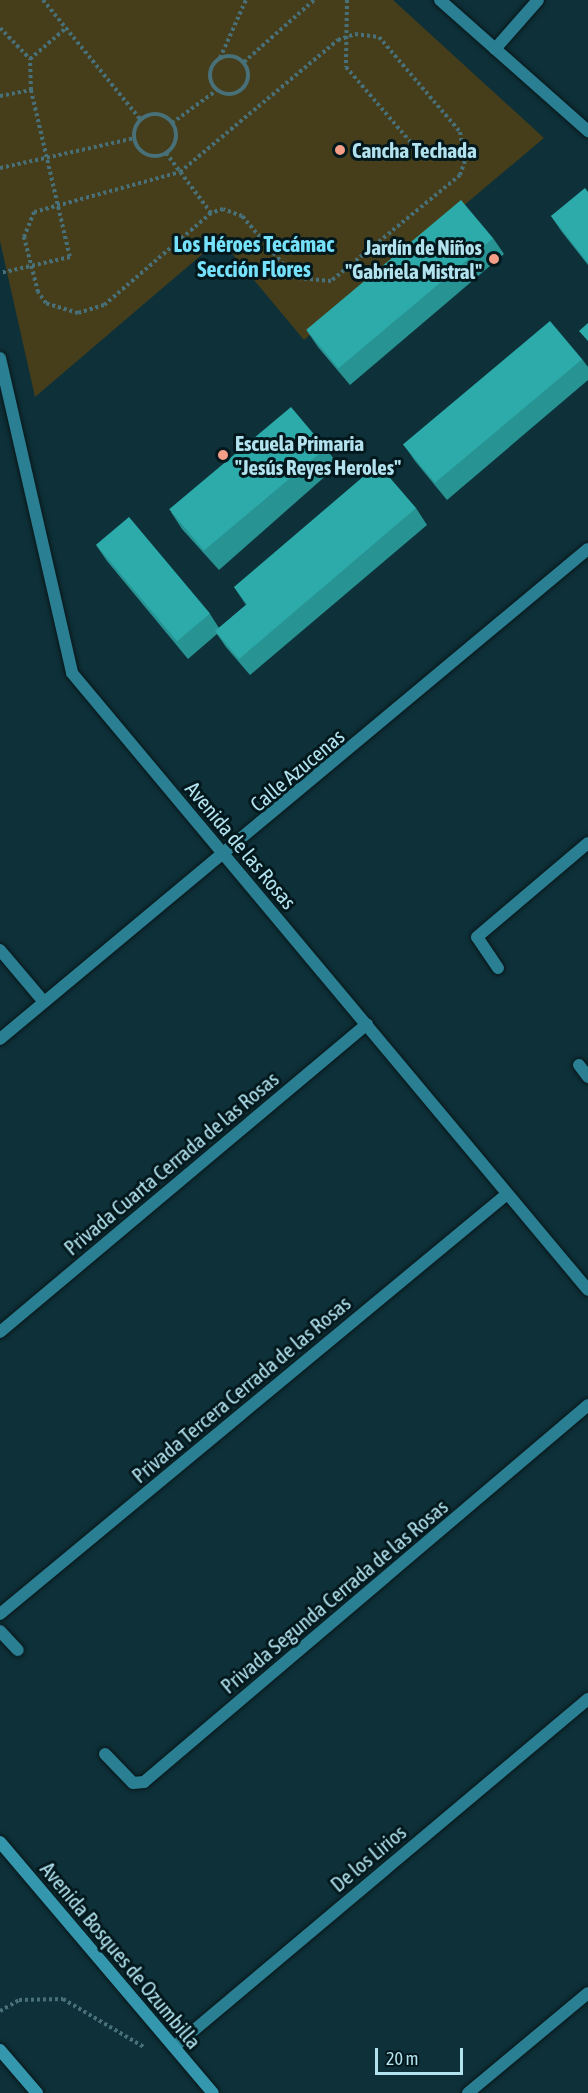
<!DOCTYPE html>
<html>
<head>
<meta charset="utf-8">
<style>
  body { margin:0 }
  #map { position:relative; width:588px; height:2093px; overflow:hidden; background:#0e3139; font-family:"Asap Condensed",sans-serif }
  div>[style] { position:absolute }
  .green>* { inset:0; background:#463d1a }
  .path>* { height:4px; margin-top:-2px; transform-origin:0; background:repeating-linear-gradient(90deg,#487079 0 3px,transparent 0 6px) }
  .path>.ring { margin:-2px; padding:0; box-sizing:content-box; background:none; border:4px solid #487079; border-radius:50% }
  .roads { filter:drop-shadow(0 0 2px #09171a) drop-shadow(0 0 2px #09171a) }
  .street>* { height:12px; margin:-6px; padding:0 6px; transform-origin:6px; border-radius:6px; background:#2a7f92 }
  .secondary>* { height:12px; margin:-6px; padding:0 6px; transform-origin:6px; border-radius:6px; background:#3497ad }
  .wall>* { inset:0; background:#279393 }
  .building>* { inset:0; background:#2dabab; transform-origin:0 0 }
  .dots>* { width:16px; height:16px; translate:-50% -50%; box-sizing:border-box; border:3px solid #02181d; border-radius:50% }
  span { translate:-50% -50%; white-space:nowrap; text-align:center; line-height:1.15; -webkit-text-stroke:6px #02181d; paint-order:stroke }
  .poi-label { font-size:21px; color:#b2e2ee; font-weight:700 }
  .left { translate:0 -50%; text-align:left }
  .right { translate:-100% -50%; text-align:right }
  .street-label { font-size:21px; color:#b2e2ee }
  .neighbourhood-label { font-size:22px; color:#76e1fa; font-weight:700 }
  .scale { position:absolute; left:375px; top:2048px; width:88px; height:27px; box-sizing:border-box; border:3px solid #b2e2ee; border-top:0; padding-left:8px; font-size:18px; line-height:21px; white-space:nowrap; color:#b2e2ee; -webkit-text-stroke:4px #02181d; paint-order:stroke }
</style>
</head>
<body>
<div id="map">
  <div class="green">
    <i style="clip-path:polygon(0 0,393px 0,544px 138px,304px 340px,220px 239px,35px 397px,0 241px)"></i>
  </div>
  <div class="path">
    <i style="left:43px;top:0;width:155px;rotate:50.8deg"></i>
    <i style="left:347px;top:0;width:67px;rotate:90.9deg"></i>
    <i style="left:346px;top:67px;width:123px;rotate:49.3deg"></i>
    <i style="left:0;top:28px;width:43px;rotate:45.9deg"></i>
    <i style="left:355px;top:34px;width:24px;rotate:7deg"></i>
    <i style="left:379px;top:37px;width:125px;rotate:49.5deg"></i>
    <i style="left:460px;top:132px;width:29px;rotate:80deg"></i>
    <i style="left:465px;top:161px;width:15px;rotate:110deg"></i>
    <i style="left:460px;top:175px;width:167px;rotate:140.6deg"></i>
    <i style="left:331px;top:281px;width:36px;rotate:-175deg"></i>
    <i style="left:295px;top:278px;width:82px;rotate:-130.5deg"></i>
    <i style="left:242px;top:216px;width:20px;rotate:-160deg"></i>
    <i style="left:223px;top:209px;width:13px;rotate:162deg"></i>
    <i style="left:211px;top:213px;width:141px;rotate:139.3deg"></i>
    <i style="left:104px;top:305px;width:27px;rotate:163deg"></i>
    <i style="left:78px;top:313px;width:34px;rotate:-163deg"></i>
    <i style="left:46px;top:303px;width:14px;rotate:-126deg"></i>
    <i style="left:38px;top:292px;width:57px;rotate:-104.3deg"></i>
    <i style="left:24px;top:237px;width:27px;rotate:-68deg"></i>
    <i style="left:34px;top:212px;width:151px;rotate:-15.3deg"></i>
    <i style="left:180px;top:172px;width:206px;rotate:-39.9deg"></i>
    <i style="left:338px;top:40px;width:18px;rotate:-19deg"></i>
    <i class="ring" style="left:210px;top:56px;width:34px;height:34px"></i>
    <i style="left:220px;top:58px;width:64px;rotate:-65.9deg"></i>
    <i style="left:244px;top:62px;width:94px;rotate:-41.5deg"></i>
    <i style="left:31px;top:90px;width:31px;rotate:-92deg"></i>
    <i style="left:30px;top:59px;width:48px;rotate:-40.7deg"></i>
    <i style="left:0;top:96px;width:32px;rotate:-11deg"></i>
    <i style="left:31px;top:90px;width:171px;rotate:76.9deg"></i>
    <i style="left:70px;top:257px;width:72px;rotate:167.1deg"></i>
    <i class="ring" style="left:134px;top:114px;width:38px;height:38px"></i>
    <i style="left:172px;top:123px;width:56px;rotate:-36.3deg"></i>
    <i style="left:166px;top:153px;width:75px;rotate:53.1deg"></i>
    <i style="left:0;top:168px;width:138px;rotate:-12.5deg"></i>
    <i style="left:0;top:2011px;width:22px;rotate:-30deg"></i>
    <i style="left:19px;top:2000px;width:44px;rotate:-1.3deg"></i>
    <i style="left:63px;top:1999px;width:94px;rotate:30.7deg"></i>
  </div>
  <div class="roads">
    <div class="street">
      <i style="left:440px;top:0;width:198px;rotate:41.5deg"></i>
      <i style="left:495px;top:49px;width:65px;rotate:-48.7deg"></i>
      <i style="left:0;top:358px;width:323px;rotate:77.1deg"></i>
      <i style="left:72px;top:673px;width:804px;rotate:50.09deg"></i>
      <i style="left:0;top:950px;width:68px;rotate:49.8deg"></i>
      <i style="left:498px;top:968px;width:37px;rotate:-124deg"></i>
      <i style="left:477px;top:937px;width:145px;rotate:-40.3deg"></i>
      <i style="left:0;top:1039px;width:765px;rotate:-39.81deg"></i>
      <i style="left:579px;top:1065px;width:15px;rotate:53deg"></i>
      <i style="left:0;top:1332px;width:479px;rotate:-40deg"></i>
      <i style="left:0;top:1614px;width:658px;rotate:-39.64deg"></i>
      <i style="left:0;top:1631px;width:26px;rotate:47deg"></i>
      <i style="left:105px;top:1754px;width:40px;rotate:46deg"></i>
      <i style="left:133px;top:1783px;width:11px;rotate:-5deg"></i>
      <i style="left:144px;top:1782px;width:582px;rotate:-40.33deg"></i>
      <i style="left:174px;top:2047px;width:541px;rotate:-40.05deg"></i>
      <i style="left:468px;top:2093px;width:156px;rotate:-39.8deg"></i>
    </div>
    <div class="secondary">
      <i style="left:0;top:1842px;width:329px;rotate:49.7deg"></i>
      <i style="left:0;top:2050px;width:57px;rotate:49.3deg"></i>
    </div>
  </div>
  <div class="wall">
    <i style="clip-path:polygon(588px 192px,588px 265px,562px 232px,551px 216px)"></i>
    <i style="clip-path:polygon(493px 238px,504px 254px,350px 385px,318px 347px,307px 331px)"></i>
    <i style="clip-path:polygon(582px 359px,588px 367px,588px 380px,447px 500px,415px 461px,404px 445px)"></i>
    <i style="clip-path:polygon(326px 448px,338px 465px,219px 570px,182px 529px,171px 512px)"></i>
    <i style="clip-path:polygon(416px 508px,427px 525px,250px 675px,226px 647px,217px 634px,188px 659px,107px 561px,96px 545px,210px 614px,219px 628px,246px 605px,234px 587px)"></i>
  </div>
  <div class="building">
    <i style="clip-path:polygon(585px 188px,588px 192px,588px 263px,551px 216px)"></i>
    <i style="left:461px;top:200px;width:50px;height:202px;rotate:50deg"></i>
    <i style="left:550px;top:321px;width:50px;height:192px;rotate:50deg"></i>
    <i style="clip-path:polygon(588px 323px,588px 341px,579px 331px)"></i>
    <i style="left:291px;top:407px;width:54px;height:159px;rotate:50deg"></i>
    <i style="clip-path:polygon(378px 464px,416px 508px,239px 659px,215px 631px,247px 604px,234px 587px)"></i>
    <i style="left:129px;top:517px;width:126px;height:43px;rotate:50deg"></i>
  </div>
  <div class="dots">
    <i style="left:340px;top:150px;background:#f49e88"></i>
    <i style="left:494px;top:259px;background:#f49e88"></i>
    <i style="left:223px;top:455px;background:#f49e88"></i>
  </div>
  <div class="poi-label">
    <span class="left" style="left:352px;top:150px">Cancha Techada</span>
    <span class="right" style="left:482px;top:259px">Jardín de Niños<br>"Gabriela Mistral"</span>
    <span class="left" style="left:235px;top:455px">Escuela Primaria<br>"Jesús Reyes Heroles"</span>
  </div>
  <div class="street-label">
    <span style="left:297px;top:770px;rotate:-40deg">Calle Azucenas</span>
    <span style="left:241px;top:845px;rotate:50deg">Avenida de las Rosas</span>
    <span style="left:171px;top:1163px;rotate:-40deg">Privada Cuarta Cerrada de las Rosas</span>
    <span style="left:241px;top:1389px;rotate:-40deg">Privada Tercera Cerrada de las Rosas</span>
    <span style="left:334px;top:1596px;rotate:-40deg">Privada Segunda Cerrada de las Rosas</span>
    <span style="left:368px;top:1858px;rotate:-40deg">De los Lirios</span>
    <span style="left:121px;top:1955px;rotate:50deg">Avenida Bosques de Ozumbilla</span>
  </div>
  <div class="neighbourhood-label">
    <span style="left:254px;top:257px">Los Héroes Tecámac<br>Sección Flores</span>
  </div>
  <div class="scale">20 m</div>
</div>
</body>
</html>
